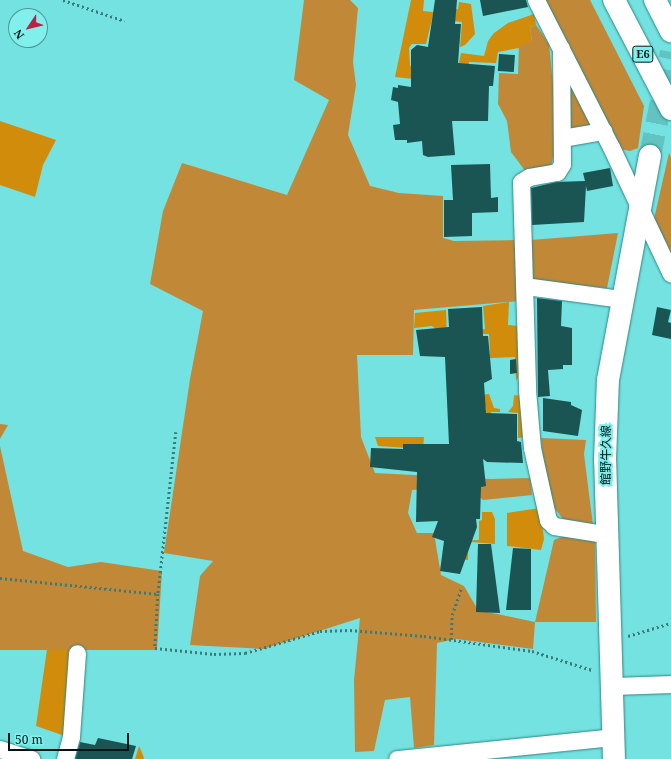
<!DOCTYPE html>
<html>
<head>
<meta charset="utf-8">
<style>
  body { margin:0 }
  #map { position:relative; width:671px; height:759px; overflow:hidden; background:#73e2e0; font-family:"Noto Serif","Noto Sans JP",serif }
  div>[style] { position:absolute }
  .green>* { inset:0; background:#d18c0b }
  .forest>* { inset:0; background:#c18937 }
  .building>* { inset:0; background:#1a5453; transform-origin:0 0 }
  .major-tunnel>* { height:22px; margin-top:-11px; transform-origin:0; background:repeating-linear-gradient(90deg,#62c3c2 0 22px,transparent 0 33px) }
  .path>* { height:2.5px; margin-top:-1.25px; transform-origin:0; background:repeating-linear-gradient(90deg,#397b7a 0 2px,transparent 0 5px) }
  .roads { filter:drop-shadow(0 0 1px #2f8785) drop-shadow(0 0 1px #2f8785) }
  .minor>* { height:17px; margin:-8.5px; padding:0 8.5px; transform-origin:8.5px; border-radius:8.5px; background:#fff }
  .major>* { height:22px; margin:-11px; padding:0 11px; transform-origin:11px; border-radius:11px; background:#fff }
  .highway>* { height:22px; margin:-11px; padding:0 11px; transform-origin:11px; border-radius:11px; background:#fff }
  span { translate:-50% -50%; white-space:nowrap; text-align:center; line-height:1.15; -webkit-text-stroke:4px #81f0ed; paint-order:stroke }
  .shield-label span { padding:1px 3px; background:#81f0ed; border:1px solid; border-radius:3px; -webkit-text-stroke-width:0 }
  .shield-label { font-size:11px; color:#001515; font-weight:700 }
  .street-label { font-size:12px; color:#001515 }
  .north { position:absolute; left:8px; top:8px; width:40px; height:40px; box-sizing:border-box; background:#81f0ed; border:1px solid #4d9897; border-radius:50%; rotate:235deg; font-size:11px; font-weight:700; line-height:16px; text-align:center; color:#001515 }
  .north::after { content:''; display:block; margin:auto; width:14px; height:18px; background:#b62548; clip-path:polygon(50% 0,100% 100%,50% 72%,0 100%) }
  .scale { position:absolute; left:8px; top:733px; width:121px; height:18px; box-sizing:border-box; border:2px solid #001515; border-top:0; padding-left:5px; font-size:12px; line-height:14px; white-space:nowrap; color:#001515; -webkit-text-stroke:3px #81f0ed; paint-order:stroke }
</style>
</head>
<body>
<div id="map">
  <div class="green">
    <i style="clip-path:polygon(411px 0,424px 0,423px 11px,453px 14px,454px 9px,458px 9px,459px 2px,471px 4px,475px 34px,465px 45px,460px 47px,462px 22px,444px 20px,444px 16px,433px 15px,426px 44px,412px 44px,409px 48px,410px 66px,433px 70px,432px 81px,395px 77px)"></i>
    <i style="clip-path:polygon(534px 14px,536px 25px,530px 27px,532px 41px,519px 48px,498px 52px,496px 63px,469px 62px,467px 85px,457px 73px,461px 53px,484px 56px,488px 41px,494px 33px,508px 23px)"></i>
    <i style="clip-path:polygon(0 121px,56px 140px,43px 165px,35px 197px,0 185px)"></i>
    <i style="clip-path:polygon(509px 302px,508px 325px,519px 326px,520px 374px,516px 381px,515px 357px,445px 360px,445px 358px,490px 354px,489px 334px,481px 334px,480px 330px,485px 329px,483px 306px)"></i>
    <i style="clip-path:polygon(446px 310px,447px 338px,432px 326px,414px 328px,415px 313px)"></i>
    <i style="clip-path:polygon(489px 394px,494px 408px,500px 409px,500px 412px,491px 412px,491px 434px,487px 434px,486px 407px,469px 405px,480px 395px)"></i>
    <i style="clip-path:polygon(514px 395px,521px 396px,525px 437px,518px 438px,518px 413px,508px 412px,513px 406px)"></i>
    <i style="clip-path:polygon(375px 437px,424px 437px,423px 449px,378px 446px)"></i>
    <i style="clip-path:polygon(540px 508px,544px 539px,541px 550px,507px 546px,507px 513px)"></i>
    <i style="clip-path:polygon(482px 512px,492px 512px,495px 519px,495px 544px,472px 542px,468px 546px,468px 560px,444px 557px,457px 541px,479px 540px,479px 521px,482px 520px)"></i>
    <i style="clip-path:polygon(47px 649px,75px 649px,68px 737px,36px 726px)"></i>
    <i style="clip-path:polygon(139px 746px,143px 755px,144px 759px,135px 759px)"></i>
  </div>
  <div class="forest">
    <i style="clip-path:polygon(304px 0,350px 0,358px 8px,353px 62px,356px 85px,348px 135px,370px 186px,399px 193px,443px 196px,443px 238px,454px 241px,518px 240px,519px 301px,414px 310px,413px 355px,357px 355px,361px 437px,375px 473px,491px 479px,530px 478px,532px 495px,483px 500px,476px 494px,439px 488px,412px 490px,408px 513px,417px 533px,434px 533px,441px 575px,464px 586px,478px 610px,535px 622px,554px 540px,564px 536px,595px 538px,596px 622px,535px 622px,533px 649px,456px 639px,437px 643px,434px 745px,414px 748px,410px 697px,385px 700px,374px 751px,355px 752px,354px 680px,360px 618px,263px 649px,190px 645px,200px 576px,213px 561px,164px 553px,190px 379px,203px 311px,150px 284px,163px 211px,182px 163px,287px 195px,329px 100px,294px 80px)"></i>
    <i style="clip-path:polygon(544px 0,590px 0,644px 106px,638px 148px,630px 151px,620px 149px)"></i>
    <i style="clip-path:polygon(536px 25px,549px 44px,557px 126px,556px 148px,551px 165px,526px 172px,511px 152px,507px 121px,498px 104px,499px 73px,518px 74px,519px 46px,532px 41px,530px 27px)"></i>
    <i style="clip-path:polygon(567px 78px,591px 123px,587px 128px,573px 130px,569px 126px)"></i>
    <i style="clip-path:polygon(669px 153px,671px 157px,671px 257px,654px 219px)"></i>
    <i style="clip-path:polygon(618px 233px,607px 288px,535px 281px,532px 278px,531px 240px)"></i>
    <i style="clip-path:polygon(0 424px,8px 425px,0 439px)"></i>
    <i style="clip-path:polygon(541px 438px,586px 440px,584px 454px,593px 525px,563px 519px,553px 506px,545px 477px)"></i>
    <i style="clip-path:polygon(0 446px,23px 551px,68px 567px,101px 562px,162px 571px,157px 650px,0 650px)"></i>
  </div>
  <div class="building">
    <i style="clip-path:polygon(435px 0,457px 0,455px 24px,461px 24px,458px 63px,495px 66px,493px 86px,489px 86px,488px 121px,452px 121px,455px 155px,428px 157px,423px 155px,422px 141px,407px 143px,407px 140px,395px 140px,393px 125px,400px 124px,398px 102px,391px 100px,393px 87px,398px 88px,398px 85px,411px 87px,411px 50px,417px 45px,428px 47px)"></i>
    <i style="clip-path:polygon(480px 0,526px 0,528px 7px,483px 16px)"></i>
    <i style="left:499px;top:54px;width:16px;height:17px;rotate:4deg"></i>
    <i style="clip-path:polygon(490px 164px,491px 198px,498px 197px,498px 212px,472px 213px,472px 236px,444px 237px,444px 200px,453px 200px,451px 165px)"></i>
    <i style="clip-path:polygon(610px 168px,613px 186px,587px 191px,586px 186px,584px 222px,532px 225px,531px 188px,556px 182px,585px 181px,583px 173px)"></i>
    <i style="clip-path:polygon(537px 298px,562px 301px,561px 326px,572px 328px,572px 365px,563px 365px,563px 369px,548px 370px,550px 396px,538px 397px)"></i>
    <i style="clip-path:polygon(482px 307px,483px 336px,488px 336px,492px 379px,484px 383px,486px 413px,517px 414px,517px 441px,521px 442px,523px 463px,487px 462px,483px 459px,486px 486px,481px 487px,480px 519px,476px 519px,477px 527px,460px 574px,440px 571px,444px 541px,432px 537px,438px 521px,416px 522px,417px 472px,370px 467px,371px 448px,403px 449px,403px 444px,449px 444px,445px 357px,420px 356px,416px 330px,449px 327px,448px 309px)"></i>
    <i style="clip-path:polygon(657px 307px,671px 310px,668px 322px,671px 323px,671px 339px,652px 335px)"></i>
    <i style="clip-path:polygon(516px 359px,517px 373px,510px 374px,510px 360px)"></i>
    <i style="clip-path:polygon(543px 398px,571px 402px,571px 405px,582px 410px,578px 436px,543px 431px)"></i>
    <i style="clip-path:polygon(478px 544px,491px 544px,500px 613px,476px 612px)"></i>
    <i style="clip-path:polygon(513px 548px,531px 549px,531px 610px,506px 610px)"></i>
    <i style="clip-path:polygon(98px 738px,136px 746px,132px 759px,75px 759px,80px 742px,95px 745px)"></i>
  </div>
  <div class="major-tunnel">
    <i style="left:650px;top:156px;width:106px;rotate:-78.6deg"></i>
  </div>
  <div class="path">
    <i style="left:63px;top:0;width:65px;rotate:18.7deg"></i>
    <i style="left:176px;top:432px;width:163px;rotate:96.3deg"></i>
    <i style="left:158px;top:594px;width:54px;rotate:93.2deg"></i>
    <i style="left:155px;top:648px;width:59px;rotate:5.8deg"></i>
    <i style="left:214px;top:654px;width:31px;rotate:-2deg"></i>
    <i style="left:245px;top:653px;width:78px;rotate:-16.3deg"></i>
    <i style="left:320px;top:631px;width:30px;rotate:-2deg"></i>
    <i style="left:350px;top:630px;width:74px;rotate:4.6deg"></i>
    <i style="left:424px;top:636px;width:109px;rotate:7.9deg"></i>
    <i style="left:532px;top:651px;width:63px;rotate:17.6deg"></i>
    <i style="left:0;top:578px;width:159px;rotate:5.8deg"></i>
    <i style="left:628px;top:636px;width:45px;rotate:-16.8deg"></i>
    <i style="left:451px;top:640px;width:25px;rotate:-88deg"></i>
    <i style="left:452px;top:615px;width:28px;rotate:-71deg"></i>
  </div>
  <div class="roads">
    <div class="minor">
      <i style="left:536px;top:0;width:165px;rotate:63deg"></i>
      <i style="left:611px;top:147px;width:140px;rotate:64.7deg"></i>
      <i style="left:561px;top:48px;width:116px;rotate:89.5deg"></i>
      <i style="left:562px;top:164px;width:9px;rotate:122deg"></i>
      <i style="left:557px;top:172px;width:28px;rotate:170deg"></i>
      <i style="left:529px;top:177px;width:9px;rotate:148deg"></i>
      <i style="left:521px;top:182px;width:208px;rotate:88.3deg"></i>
      <i style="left:527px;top:390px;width:58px;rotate:85.1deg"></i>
      <i style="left:532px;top:448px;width:74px;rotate:77.5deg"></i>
      <i style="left:548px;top:520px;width:8px;rotate:45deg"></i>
      <i style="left:554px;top:526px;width:45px;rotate:9deg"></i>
      <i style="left:598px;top:533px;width:10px;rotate:-6deg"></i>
      <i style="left:562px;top:138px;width:42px;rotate:-9.7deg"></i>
      <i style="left:525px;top:286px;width:97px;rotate:7.7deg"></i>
      <i style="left:614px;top:686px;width:57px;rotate:-2deg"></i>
      <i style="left:0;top:749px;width:33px;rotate:18deg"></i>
      <i style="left:65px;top:759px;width:23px;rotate:-75deg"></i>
      <i style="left:71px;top:737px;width:84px;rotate:-85.9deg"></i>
      <i style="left:397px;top:759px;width:218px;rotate:-5.8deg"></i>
    </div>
    <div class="major">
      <i style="left:614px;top:759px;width:299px;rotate:-91.7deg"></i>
      <i style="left:605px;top:460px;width:80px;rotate:-87.9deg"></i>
      <i style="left:608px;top:380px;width:228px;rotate:-79.4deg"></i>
    </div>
    <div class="highway">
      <i style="left:614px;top:0;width:123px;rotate:62.4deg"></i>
      <i style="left:655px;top:0;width:35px;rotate:63deg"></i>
    </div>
  </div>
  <div class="shield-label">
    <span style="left:643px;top:54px">E6</span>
  </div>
  <div class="street-label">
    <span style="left:606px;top:455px;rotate:-90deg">館野牛久線</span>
  </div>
  <div class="north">N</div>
  <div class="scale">50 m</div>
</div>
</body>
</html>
